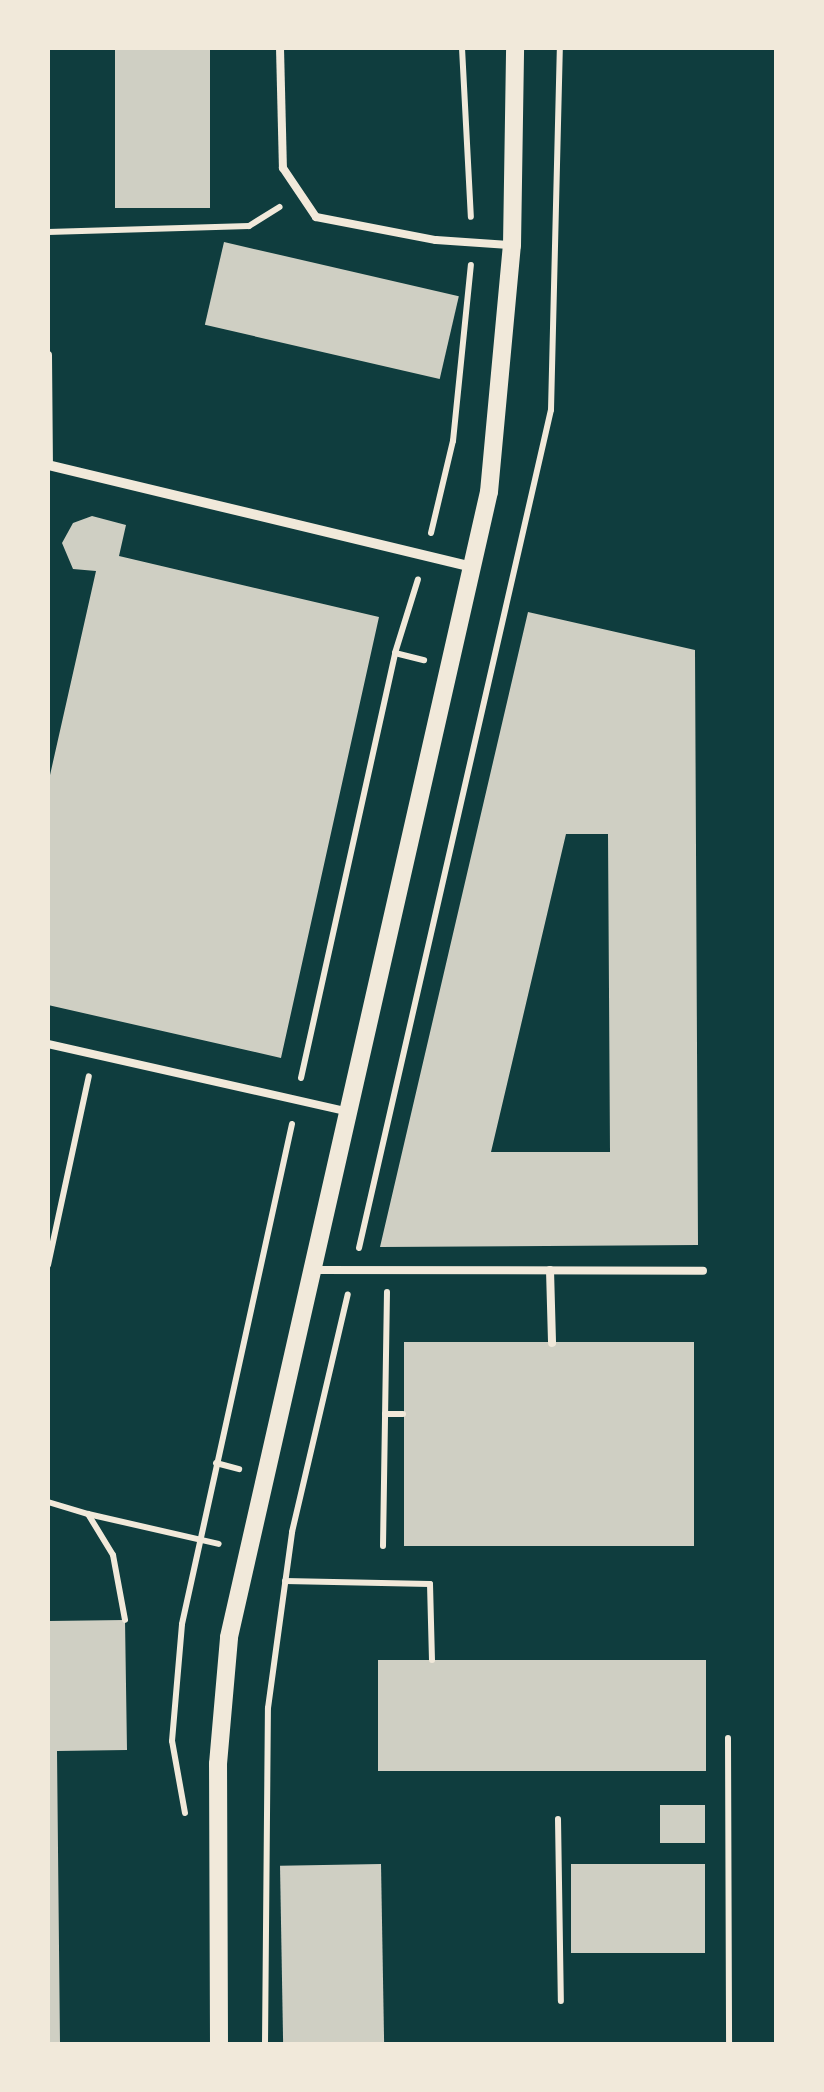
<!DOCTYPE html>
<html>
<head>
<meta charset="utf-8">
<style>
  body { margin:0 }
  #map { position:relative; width:824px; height:2092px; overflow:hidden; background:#0f3d3e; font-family:Commissioner,sans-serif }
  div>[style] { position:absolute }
  .building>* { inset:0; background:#cfcfc3; transform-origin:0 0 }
  .path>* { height:6px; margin:-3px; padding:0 3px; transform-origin:3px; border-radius:3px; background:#f1e9da }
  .service>* { height:8px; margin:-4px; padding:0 4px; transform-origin:4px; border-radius:4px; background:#f1e9da }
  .minor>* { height:10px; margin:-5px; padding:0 5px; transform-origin:5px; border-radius:5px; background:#f1e9da }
  .tertiary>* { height:18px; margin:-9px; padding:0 9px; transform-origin:9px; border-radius:9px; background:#f1e9da }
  span { translate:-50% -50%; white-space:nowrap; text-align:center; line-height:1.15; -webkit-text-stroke:8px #f1e9da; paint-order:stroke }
  .frame { position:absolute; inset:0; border:50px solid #f1e9da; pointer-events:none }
</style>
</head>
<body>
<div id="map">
  <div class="building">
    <i style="left:115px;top:48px;width:95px;height:160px"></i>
    <i style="left:224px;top:242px;width:241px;height:85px;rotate:13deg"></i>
    <i style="clip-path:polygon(92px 516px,126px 525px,119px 556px,379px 617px,281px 1058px,48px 1005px,48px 784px,96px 571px,73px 569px,62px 543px,73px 523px)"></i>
    <i style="clip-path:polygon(evenodd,528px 612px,695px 650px,698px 1245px,380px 1247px,528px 612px,566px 834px,608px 834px,610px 1152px,491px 1152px,566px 834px)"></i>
    <i style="left:404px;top:1342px;width:290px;height:204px"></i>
    <i style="clip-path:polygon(125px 1620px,127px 1750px,57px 1751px,60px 2044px,48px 2044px,48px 1621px)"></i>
    <i style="left:378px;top:1660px;width:328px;height:111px"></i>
    <i style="left:660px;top:1805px;width:45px;height:38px"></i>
    <i style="left:381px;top:1864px;width:180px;height:101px;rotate:89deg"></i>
    <i style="left:571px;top:1864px;width:134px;height:89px"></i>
  </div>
  <div class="path">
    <i style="left:462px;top:48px;width:169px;rotate:87deg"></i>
    <i style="left:48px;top:232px;width:201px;rotate:-1.7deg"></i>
    <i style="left:249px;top:226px;width:36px;rotate:-32deg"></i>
    <i style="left:431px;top:533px;width:95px;rotate:-76.6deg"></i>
    <i style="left:453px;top:441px;width:177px;rotate:-84.2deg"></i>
    <i style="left:395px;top:653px;width:30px;rotate:14deg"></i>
    <i style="left:301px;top:1078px;width:435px;rotate:-77.5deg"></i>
    <i style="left:395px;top:653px;width:77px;rotate:-72.7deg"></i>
    <i style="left:359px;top:1248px;width:860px;rotate:-77.1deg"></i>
    <i style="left:551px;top:410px;width:362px;rotate:-88.6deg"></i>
    <i style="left:48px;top:1265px;width:193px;rotate:-77.8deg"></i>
    <i style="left:385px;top:1414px;width:18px"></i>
    <i style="left:216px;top:1463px;width:24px;rotate:15deg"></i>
    <i style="left:48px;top:1502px;width:42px;rotate:16.7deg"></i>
    <i style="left:88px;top:1514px;width:48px;rotate:58.6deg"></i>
    <i style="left:113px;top:1555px;width:66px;rotate:79.5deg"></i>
    <i style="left:88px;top:1514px;width:134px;rotate:12.9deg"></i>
    <i style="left:383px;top:1546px;width:254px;rotate:-89.1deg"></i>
    <i style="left:285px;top:1581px;width:145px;rotate:1.2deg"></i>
    <i style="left:430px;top:1584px;width:76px;rotate:88.5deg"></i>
    <i style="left:728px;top:1738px;width:306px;rotate:89.8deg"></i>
    <i style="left:185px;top:1813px;width:73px;rotate:-100.2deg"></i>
    <i style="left:172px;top:1741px;width:117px;rotate:-85.1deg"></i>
    <i style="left:182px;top:1624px;width:512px;rotate:-77.59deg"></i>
    <i style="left:558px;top:1819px;width:182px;rotate:89.1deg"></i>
    <i style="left:265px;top:2044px;width:336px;rotate:-89.5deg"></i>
    <i style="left:268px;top:1708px;width:178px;rotate:-82.2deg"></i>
    <i style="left:292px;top:1532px;width:244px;rotate:-76.8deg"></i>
  </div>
  <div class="service">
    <i style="left:280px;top:48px;width:120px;rotate:88.6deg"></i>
    <i style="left:283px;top:168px;width:59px;rotate:56deg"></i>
    <i style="left:316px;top:217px;width:122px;rotate:10.9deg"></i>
    <i style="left:436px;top:240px;width:73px;rotate:3.9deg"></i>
    <i style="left:48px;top:355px;width:110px;rotate:89.5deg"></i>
    <i style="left:48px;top:1044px;width:304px;rotate:12.7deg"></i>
    <i style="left:313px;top:1270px;width:390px;rotate:0.1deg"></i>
    <i style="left:550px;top:1270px;width:73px;rotate:88.4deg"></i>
  </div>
  <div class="minor">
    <i style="left:48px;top:465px;width:436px;rotate:13.5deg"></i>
  </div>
  <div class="tertiary">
    <i style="left:219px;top:2044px;width:280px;rotate:-90.2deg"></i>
    <i style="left:218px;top:1764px;width:127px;rotate:-85deg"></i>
    <i style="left:229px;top:1637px;width:1174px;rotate:-77.21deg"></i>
    <i style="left:489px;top:492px;width:248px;rotate:-84.7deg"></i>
    <i style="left:512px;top:245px;width:197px;rotate:-89.1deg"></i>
  </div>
  <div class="frame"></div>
</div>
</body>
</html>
